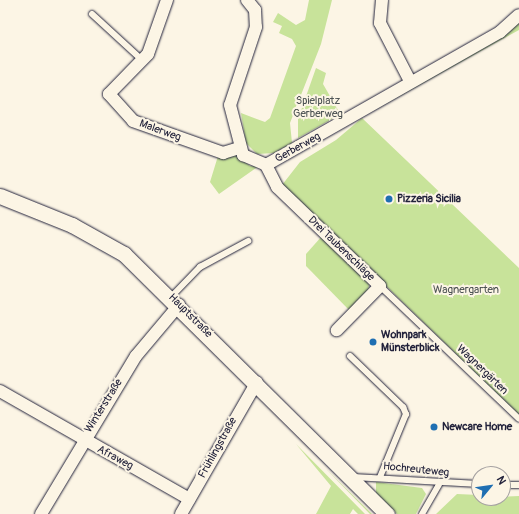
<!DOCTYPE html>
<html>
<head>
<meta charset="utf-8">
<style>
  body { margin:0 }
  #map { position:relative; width:519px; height:514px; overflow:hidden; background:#fcf5e5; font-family:Pangolin,sans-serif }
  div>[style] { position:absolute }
  .green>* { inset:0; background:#c8e39a }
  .roads { filter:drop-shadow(0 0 1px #22223b) drop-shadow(0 0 1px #22223b) }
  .service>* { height:6px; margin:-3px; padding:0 3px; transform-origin:3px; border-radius:3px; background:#fcf5e5 }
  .minor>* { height:12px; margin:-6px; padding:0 6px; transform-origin:6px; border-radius:6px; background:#fcf5e5 }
  .tertiary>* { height:15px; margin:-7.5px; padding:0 7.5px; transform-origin:7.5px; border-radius:7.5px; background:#fcf5e5 }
  .dots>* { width:11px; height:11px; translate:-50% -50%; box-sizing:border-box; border:2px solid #fcf5e5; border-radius:50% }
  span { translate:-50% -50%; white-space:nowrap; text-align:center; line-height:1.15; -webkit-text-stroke:4px #fcf5e5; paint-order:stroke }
  .park-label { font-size:11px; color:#4c5253 }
  .street-label { font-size:11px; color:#22223b }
  .poi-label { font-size:11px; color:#22223b; font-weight:700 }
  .left { translate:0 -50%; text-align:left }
  .north { position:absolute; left:471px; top:466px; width:40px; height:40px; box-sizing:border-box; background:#fcf5e5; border:1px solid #a5a1a1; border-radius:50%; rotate:61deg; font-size:11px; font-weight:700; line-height:16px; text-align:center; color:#22223b }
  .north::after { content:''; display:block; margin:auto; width:14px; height:18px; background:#1f6fb2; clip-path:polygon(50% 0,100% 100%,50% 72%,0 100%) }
</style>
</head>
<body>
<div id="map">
  <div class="green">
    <i style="clip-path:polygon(309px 0,332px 0,321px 44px,290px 123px,292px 143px,274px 153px,257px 154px,246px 143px,241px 113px,265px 122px,270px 118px,296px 46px,292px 39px,279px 33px,282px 26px,273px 22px,278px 13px,296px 25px,305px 20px)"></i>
    <i style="clip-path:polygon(519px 21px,519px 30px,366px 115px)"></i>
    <i style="clip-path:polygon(316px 68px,326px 73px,323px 84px,338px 110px,332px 119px,298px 138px,298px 119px)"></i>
    <i style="clip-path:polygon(362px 118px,519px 268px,519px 415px,282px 185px,300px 162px,336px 140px)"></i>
    <i style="clip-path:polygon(237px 155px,250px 166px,259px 166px,219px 194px,210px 182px,218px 156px)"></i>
    <i style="clip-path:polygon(322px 236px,369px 284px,368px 293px,350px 311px,306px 266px,306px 254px)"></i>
    <i style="clip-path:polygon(296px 444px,365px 514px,358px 514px,353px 509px,350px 514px,316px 514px,331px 486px)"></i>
    <i style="clip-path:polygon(325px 468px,372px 514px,370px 514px)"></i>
    <i style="clip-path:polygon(376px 482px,422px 488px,426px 494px,416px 514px,397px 514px,376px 494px)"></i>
    <i style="clip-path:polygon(457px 494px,479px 495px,479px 498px,519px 496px,519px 514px,436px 514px)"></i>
  </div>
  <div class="roads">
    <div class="service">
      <i style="left:92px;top:14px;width:68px;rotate:42.6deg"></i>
      <i style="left:380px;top:286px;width:192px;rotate:43.7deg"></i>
      <i style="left:171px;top:297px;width:42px;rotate:-46deg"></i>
      <i style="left:200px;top:267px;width:55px;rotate:-28.4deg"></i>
      <i style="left:350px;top:356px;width:74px;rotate:43.9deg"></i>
      <i style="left:403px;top:407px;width:8px;rotate:67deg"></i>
      <i style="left:406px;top:414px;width:68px;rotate:112.4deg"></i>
      <i style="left:353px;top:477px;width:126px;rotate:3.2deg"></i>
      <i style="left:503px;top:485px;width:16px"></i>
      <i style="left:422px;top:514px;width:34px;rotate:-60deg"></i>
    </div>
    <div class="minor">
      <i style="left:167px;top:0;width:57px;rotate:109.4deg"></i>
      <i style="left:148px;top:54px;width:56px;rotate:134.3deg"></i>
      <i style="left:109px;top:94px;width:36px;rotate:48deg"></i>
      <i style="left:133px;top:121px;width:96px;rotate:19.6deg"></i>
      <i style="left:223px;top:153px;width:17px;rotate:-17deg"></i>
      <i style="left:247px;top:0;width:13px;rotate:51deg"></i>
      <i style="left:255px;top:10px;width:17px;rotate:87deg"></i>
      <i style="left:256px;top:27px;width:82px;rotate:108.4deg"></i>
      <i style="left:230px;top:105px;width:52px;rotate:75.4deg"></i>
      <i style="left:243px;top:155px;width:25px;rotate:23deg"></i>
      <i style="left:266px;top:165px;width:269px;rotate:-29.6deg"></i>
      <i style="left:500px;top:32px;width:25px;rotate:-42deg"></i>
      <i style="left:382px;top:0;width:23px;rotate:95deg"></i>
      <i style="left:380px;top:23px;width:65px;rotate:62.7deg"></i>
      <i style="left:266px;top:165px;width:25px;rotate:63deg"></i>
      <i style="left:277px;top:187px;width:143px;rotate:43.9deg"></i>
      <i style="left:380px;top:286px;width:62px;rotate:134.3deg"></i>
      <i style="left:0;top:391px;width:218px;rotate:29.7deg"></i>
      <i style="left:41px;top:514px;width:184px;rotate:-59deg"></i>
      <i style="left:136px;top:356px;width:67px;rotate:-49.9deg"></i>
      <i style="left:181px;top:514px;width:152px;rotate:-60.1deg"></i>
    </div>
    <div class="tertiary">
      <i style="left:0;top:196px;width:78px;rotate:21.9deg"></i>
      <i style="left:72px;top:225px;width:60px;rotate:29.1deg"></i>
      <i style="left:124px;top:254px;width:370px;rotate:44.7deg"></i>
    </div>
  </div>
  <div class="dots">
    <i style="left:389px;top:199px;background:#1f6fb2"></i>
    <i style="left:373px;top:342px;background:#1f6fb2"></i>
    <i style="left:434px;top:427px;background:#1f6fb2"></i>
  </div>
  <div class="park-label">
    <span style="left:318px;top:108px">Spielplatz<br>Gerberweg</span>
    <span style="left:466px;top:290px">Wagnergarten</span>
  </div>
  <div class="street-label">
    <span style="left:160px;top:131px;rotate:20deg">Malerweg</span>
    <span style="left:298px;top:148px;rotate:-29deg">Gerberweg</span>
    <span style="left:341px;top:249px;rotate:44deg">Drei Taubenschläge</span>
    <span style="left:190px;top:316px;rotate:45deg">Hauptstraße</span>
    <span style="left:482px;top:370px;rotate:44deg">Wagnergärten</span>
    <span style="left:104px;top:406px;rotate:-58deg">Winterstraße</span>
    <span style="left:218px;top:448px;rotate:-61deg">Frühlingstraße</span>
    <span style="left:115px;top:458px;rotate:28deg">Afraweg</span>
    <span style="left:416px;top:470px;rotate:6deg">Hochreuteweg</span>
  </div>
  <div class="poi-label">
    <span class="left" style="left:397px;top:199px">Pizzeria Sicilia</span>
    <span class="left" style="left:381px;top:342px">Wohnpark<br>Münsterblick</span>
    <span class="left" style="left:442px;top:427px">Newcare Home</span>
  </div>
  <div class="north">N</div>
</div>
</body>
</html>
